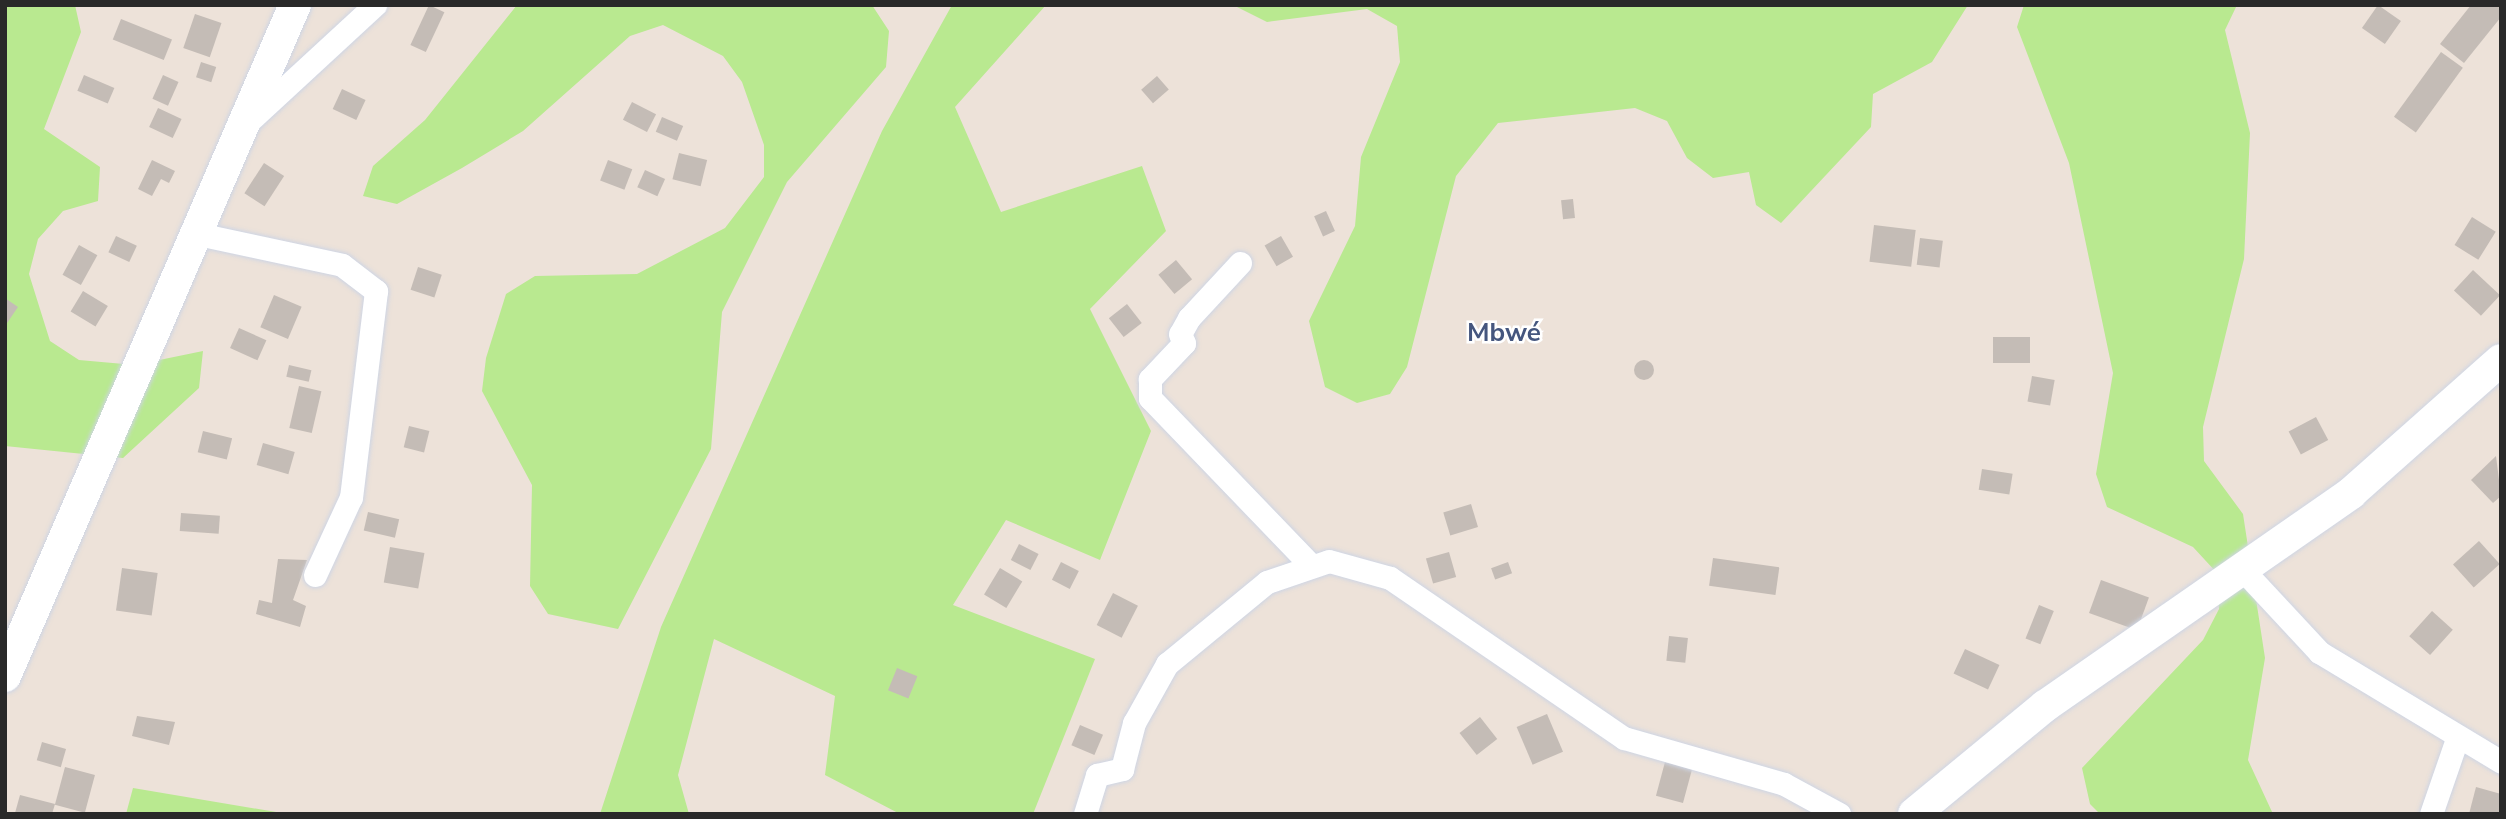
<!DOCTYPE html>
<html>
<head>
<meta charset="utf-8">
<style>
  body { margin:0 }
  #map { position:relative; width:2506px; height:819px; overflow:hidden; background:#ede2d9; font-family:"Nunito Sans",sans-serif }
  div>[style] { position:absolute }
  .green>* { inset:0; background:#b9e990 }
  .building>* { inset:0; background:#c4bcb6; transform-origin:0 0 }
  .round { border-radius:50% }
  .roads { filter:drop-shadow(0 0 2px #ced5e4) drop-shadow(0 0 2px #ced5e4) }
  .street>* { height:23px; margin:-11.5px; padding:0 11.5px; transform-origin:11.5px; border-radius:11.5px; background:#fff }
  .secondary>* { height:32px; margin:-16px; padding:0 16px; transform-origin:16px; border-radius:16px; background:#fff }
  span { translate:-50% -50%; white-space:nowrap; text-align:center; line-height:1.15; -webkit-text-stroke:5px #fff; paint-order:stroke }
  .quarter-label { font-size:26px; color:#45567e; font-weight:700 }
  .frame { position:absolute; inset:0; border:7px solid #292929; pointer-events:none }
</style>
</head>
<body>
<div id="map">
  <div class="green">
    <i style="clip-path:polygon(5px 5px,75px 5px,81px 32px,44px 129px,100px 167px,98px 201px,63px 211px,38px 239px,29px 274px,50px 341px,79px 360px,135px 365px,203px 351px,199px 388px,123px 458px,5px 446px)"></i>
    <i style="clip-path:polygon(517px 5px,872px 5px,889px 31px,886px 67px,787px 182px,722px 312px,711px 449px,618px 629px,548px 614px,530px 586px,532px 485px,482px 391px,486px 358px,506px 294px,535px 276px,637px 274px,725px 228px,764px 177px,764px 145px,742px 82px,723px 56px,663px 25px,630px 36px,523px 131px,462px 168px,397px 204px,363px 196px,373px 166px,425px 120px)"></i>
    <i style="clip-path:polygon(952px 5px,1046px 5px,955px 107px,1001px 212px,1142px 166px,1166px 231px,1090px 309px,1151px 431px,1100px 560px,1006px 520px,953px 605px,1095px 659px,1033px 814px,900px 814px,825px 775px,835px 696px,714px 639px,678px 775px,689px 814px,600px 814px,661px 627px,882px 131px)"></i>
    <i style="clip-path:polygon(1233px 5px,1968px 5px,1932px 62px,1873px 94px,1871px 127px,1781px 223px,1756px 205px,1749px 172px,1713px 178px,1687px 158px,1667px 121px,1635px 108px,1498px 123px,1456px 176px,1407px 367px,1390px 394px,1357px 403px,1325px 387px,1309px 321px,1355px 226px,1361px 157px,1400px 62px,1397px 26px,1367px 9px,1267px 22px)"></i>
    <i style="clip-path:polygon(2024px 5px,2237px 5px,2225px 30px,2250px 133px,2244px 259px,2203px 427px,2204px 461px,2243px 514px,2265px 658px,2248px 760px,2273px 814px,2100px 814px,2090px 804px,2082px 768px,2203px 640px,2219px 609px,2217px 573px,2193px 547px,2107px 507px,2096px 474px,2113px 373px,2069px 163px,2017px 27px)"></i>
    <i style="clip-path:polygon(133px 788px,288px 814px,126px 814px)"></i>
  </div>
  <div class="building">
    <i style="left:429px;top:5px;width:17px;height:44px;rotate:25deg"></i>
    <i style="left:2378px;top:5px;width:28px;height:28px;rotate:35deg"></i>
    <i style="clip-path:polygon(2471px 5px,2501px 5px,2501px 17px,2464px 63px,2440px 44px)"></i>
    <i style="left:195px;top:14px;width:28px;height:36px;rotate:19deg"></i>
    <i style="left:121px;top:19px;width:55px;height:22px;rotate:22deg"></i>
    <i style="left:2441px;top:52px;width:27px;height:80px;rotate:36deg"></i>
    <i style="left:201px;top:62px;width:16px;height:16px;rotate:18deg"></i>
    <i style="left:84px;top:75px;width:33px;height:17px;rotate:23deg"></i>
    <i style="left:163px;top:75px;width:17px;height:26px;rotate:24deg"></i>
    <i style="left:1157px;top:76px;width:18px;height:21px;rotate:49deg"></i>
    <i style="left:342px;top:89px;width:26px;height:22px;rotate:25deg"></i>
    <i style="left:632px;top:102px;width:27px;height:20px;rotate:27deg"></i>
    <i style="left:158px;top:108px;width:26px;height:21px;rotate:25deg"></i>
    <i style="left:662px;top:117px;width:23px;height:16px;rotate:23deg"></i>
    <i style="left:679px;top:153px;width:29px;height:27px;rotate:14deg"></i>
    <i style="clip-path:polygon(152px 160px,175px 171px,169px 183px,161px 179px,152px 196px,138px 189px)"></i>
    <i style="left:608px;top:160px;width:26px;height:22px;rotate:21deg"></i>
    <i style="left:264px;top:163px;width:24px;height:36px;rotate:33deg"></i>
    <i style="left:645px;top:170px;width:22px;height:19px;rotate:24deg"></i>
    <i style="left:1573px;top:199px;width:19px;height:12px;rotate:84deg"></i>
    <i style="left:1326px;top:211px;width:22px;height:13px;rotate:66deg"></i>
    <i style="left:2472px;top:217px;width:28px;height:33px;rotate:32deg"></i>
    <i style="left:1874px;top:225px;width:42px;height:37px;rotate:7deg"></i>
    <i style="left:116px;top:236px;width:23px;height:18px;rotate:25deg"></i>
    <i style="left:1281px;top:236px;width:24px;height:19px;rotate:60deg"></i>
    <i style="left:1920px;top:238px;width:23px;height:27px;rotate:7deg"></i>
    <i style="left:79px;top:245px;width:21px;height:34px;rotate:29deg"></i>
    <i style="left:1176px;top:260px;width:25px;height:23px;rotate:50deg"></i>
    <i style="left:418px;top:267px;width:25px;height:24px;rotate:18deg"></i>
    <i style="left:2473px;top:270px;width:37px;height:28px;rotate:43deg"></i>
    <i style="left:83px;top:291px;width:29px;height:24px;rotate:31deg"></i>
    <i style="left:274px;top:295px;width:30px;height:35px;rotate:23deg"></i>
    <i style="clip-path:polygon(5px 298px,18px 307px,5px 326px)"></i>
    <i style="left:1127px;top:304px;width:24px;height:23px;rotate:52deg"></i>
    <i style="left:239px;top:328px;width:30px;height:22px;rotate:24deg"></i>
    <i style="left:1993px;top:337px;width:37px;height:26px"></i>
    <i class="round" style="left:1634px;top:360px;width:20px;height:20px"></i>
    <i style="left:289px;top:365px;width:23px;height:12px;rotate:13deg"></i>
    <i style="left:2032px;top:376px;width:23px;height:26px;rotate:10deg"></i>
    <i style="left:299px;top:386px;width:23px;height:43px;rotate:13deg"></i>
    <i style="left:2316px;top:417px;width:26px;height:31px;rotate:62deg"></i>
    <i style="left:409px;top:426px;width:21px;height:22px;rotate:14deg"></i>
    <i style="left:203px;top:431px;width:30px;height:22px;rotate:14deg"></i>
    <i style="left:263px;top:443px;width:33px;height:23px;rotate:16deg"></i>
    <i style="clip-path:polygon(2496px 456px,2501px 496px,2493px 503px,2471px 480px)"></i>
    <i style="left:1982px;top:469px;width:31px;height:21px;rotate:9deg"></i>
    <i style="left:1471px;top:504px;width:24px;height:29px;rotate:73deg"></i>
    <i style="left:368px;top:512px;width:32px;height:19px;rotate:13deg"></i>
    <i style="left:181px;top:513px;width:39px;height:18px;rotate:4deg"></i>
    <i style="left:2479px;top:541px;width:31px;height:35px;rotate:48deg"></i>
    <i style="left:1019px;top:544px;width:22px;height:18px;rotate:27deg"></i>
    <i style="left:390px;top:547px;width:35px;height:36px;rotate:10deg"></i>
    <i style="left:1449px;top:552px;width:26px;height:24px;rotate:74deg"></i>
    <i style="left:1713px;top:558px;width:67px;height:28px;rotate:8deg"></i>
    <i style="clip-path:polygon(278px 559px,307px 560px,293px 600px,306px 606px,300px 627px,256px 614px,259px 600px,272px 603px)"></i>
    <i style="left:1061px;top:562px;width:20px;height:20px;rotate:27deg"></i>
    <i style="left:1508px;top:562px;width:12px;height:18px;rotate:70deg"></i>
    <i style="left:122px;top:568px;width:36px;height:43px;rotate:8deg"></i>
    <i style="left:1000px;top:568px;width:26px;height:31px;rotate:31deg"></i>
    <i style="left:2101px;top:580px;width:51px;height:35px;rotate:20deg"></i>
    <i style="left:1113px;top:593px;width:28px;height:36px;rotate:27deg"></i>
    <i style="left:2039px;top:605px;width:16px;height:36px;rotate:22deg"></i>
    <i style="left:2432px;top:611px;width:28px;height:34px;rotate:42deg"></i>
    <i style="left:1669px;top:636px;width:19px;height:25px;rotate:6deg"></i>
    <i style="left:1965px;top:649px;width:38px;height:27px;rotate:25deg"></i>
    <i style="left:897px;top:668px;width:22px;height:24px;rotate:22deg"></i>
    <i style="left:1547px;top:714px;width:41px;height:33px;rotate:67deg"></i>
    <i style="clip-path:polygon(137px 716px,175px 722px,169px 745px,132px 736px)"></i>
    <i style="left:1480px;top:717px;width:28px;height:26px;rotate:52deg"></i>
    <i style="left:1080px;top:725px;width:25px;height:22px;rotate:23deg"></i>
    <i style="left:42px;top:742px;width:25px;height:19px;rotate:16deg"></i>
    <i style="left:1665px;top:762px;width:28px;height:35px;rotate:15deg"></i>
    <i style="left:65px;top:767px;width:31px;height:39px;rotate:15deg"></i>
    <i style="clip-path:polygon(2476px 787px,2501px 794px,2501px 814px,2469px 814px)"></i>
    <i style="clip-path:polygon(20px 795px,55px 804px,52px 814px,15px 813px)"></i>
  </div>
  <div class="roads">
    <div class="street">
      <i style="left:248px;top:122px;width:173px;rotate:-42.7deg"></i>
      <i style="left:198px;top:234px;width:147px;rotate:12.1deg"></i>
      <i style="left:342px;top:265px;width:43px;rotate:37.4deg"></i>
      <i style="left:376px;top:291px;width:208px;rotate:96.9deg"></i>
      <i style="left:351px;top:497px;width:86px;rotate:114.8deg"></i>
      <i style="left:1240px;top:263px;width:75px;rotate:132.8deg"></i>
      <i style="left:1189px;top:318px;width:18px;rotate:119deg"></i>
      <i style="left:1180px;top:334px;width:10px;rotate:66deg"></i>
      <i style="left:1184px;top:343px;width:50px;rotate:133.4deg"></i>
      <i style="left:1150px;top:379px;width:19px;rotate:90deg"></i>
      <i style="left:1150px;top:398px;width:231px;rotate:46.1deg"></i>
      <i style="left:2242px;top:569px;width:113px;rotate:47.1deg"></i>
      <i style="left:2319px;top:652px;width:213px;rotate:31.1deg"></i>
      <i style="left:1085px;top:814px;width:41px;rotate:-72.9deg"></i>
      <i style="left:1097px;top:775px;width:26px;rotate:-13deg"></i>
      <i style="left:1122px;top:769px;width:48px;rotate:-75.4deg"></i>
      <i style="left:1134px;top:723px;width:68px;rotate:-60.8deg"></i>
      <i style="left:1167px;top:664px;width:129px;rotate:-39.4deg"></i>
      <i style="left:1267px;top:582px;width:65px;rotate:-18.7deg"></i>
      <i style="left:1329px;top:561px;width:63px;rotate:15.6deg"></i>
      <i style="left:1390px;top:578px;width:283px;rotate:34.4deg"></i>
      <i style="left:1624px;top:738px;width:166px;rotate:16deg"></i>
      <i style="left:1784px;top:784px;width:63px;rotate:28.6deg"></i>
      <i style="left:2431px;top:814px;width:79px;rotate:-70.9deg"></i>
    </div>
    <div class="secondary">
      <i style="left:5px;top:676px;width:731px;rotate:-66.63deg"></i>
      <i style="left:1914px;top:814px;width:170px;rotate:-39.5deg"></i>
      <i style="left:2045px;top:706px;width:373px;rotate:-34.8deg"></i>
      <i style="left:2351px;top:493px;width:200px;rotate:-41.6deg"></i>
    </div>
  </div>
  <div class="quarter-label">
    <span style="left:1504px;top:333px">Mbwé</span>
  </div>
  <div class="frame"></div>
</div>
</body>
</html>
